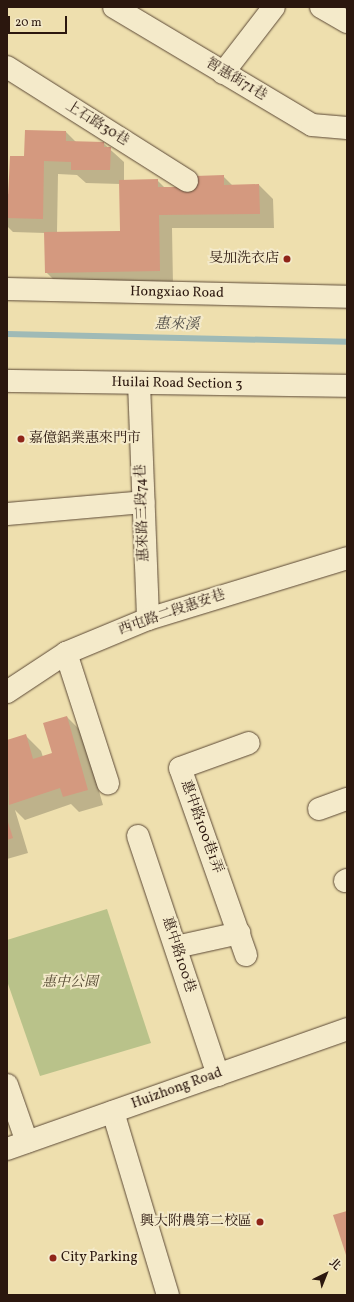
<!DOCTYPE html>
<html>
<head>
<meta charset="utf-8">
<style>
  body { margin:0 }
  #map { position:relative; width:354px; height:1302px; overflow:hidden; background:#eedfae; font-family:Vollkorn,"Noto Serif TC",serif }
  div>[style] { position:absolute }
  .green>* { inset:0; background:#b9c28a }
  .shadow>* { inset:0; background:#0003 }
  .stream>* { height:6px; margin:-3px; padding:0 3px; transform-origin:3px; border-radius:3px; background:#9fbab6 }
  .building>* { inset:0; background:#d4997f }
  .roads { filter:drop-shadow(0 0 1px #5c4936) drop-shadow(0 0 1px #5c4936) }
  .minor>* { height:22px; margin:-11px; padding:0 11px; transform-origin:11px; border-radius:11px; background:#f4eaca }
  .dots>* { width:11px; height:11px; translate:-50% -50%; box-sizing:border-box; border:2px solid #f4eaca; border-radius:50% }
  span { translate:-50% -50%; white-space:nowrap; text-align:center; line-height:1.15; -webkit-text-stroke:4px #f4eaca; paint-order:stroke }
  .street-label { font-size:14px; color:#2b170e }
  .poi-label { font-size:14px; color:#2b170e }
  .right { translate:-100% -50%; text-align:right }
  .left { translate:0 -50%; text-align:left }
  .park-label { font-size:14px; color:#564a33; font-style:italic }
  .water-label { font-size:15px; color:#545049; font-style:italic }
  .frame { position:absolute; inset:0; border:8px solid #2b170e; pointer-events:none }
  .north { position:absolute; left:306px; top:1254px; width:40px; height:40px; -webkit-text-stroke:3px #f4eaca; paint-order:stroke; rotate:43deg; font-size:11px; font-weight:700; line-height:16px; text-align:center; color:#2b170e }
  .north::after { content:''; display:block; margin:auto; width:14px; height:18px; background:#2b170e; clip-path:polygon(50% 0,100% 100%,50% 72%,0 100%) }
  .scale { position:absolute; left:8px; top:16px; width:59px; height:18px; box-sizing:border-box; border:2px solid #2b170e; border-top:0; padding-left:5px; font-size:12px; line-height:14px; white-space:nowrap; color:#2b170e; -webkit-text-stroke:3px #f4eaca; paint-order:stroke }
</style>
</head>
<body>
<div id="map">
  <div class="green">
    <i style="clip-path:polygon(107px 909px,151px 1043px,40px 1076px,7px 981px,7px 940px)"></i>
  </div>
  <div class="shadow">
    <i style="clip-path:polygon(evenodd,66px 132px,76px 142px,103px 143px,124px 162px,124px 181px,157px 180px,165px 188px,196px 188px,223px 176px,232px 185px,259px 185px,273px 199px,274px 228px,172px 228px,173px 285px,60px 286px,46px 272px,45px 233px,13px 232px,7px 226px,7px 194px,10px 194px,25px 157px,66px 132px,58px 174px,77px 175px,86px 183px,120px 184px,121px 232px,57px 232px,58px 174px)"></i>
    <i style="clip-path:polygon(67px 717px,82px 732px,103px 805px,79px 812px,71px 804px,25px 820px,15px 810px,28px 853px,7px 859px,7px 741px,26px 736px,41px 751px,43px 757px,53px 754px)"></i>
  </div>
  <div class="stream">
    <i style="left:7px;top:334px;width:340px;rotate:1.3deg"></i>
  </div>
  <div class="building">
    <i style="clip-path:polygon(25px 130px,66px 131px,66px 141px,104px 142px,104px 147px,111px 147px,110px 170px,71px 170px,71px 162px,44px 161px,43px 219px,7px 218px,10px 156px,24px 156px)"></i>
    <i style="clip-path:polygon(224px 175px,224px 185px,259px 184px,260px 214px,159px 215px,160px 271px,45px 273px,44px 232px,120px 231px,119px 180px,158px 179px,158px 187px,195px 187px,195px 176px)"></i>
    <i style="clip-path:polygon(67px 716px,88px 790px,63px 797px,60px 788px,9px 805px,7px 740px,26px 734px,33px 759px,52px 753px,43px 723px)"></i>
    <i style="clip-path:polygon(7px 819px,13px 838px,7px 840px)"></i>
    <i style="clip-path:polygon(347px 1211px,347px 1258px,333px 1215px)"></i>
  </div>
  <div class="roads">
    <div class="minor">
      <i style="left:114px;top:7px;width:230px;rotate:30.8deg"></i>
      <i style="left:312px;top:125px;width:35px;rotate:5deg"></i>
      <i style="left:321px;top:7px;width:30px;rotate:30deg"></i>
      <i style="left:7px;top:67px;width:213px;rotate:32.3deg"></i>
      <i style="left:223px;top:73px;width:83px;rotate:-52.3deg"></i>
      <i style="left:7px;top:289px;width:340px;rotate:1.3deg"></i>
      <i style="left:7px;top:381px;width:340px;rotate:0.8deg"></i>
      <i style="left:139px;top:383px;width:236px;rotate:87.8deg"></i>
      <i style="left:7px;top:514px;width:137px;rotate:-5deg"></i>
      <i style="left:66px;top:653px;width:137px;rotate:72.1deg"></i>
      <i style="left:7px;top:692px;width:71px;rotate:-33.5deg"></i>
      <i style="left:66px;top:653px;width:89px;rotate:-22.5deg"></i>
      <i style="left:148px;top:619px;width:208px;rotate:-17deg"></i>
      <i style="left:319px;top:809px;width:30px;rotate:-20deg"></i>
      <i style="left:138px;top:836px;width:252px;rotate:71.5deg"></i>
      <i style="left:345px;top:881px;width:2px;rotate:-27deg"></i>
      <i style="left:176px;top:947px;width:65px;rotate:-12.5deg"></i>
      <i style="left:246px;top:955px;width:198px;rotate:-109.4deg"></i>
      <i style="left:180px;top:768px;width:73px;rotate:-19.9deg"></i>
      <i style="left:7px;top:1085px;width:60px;rotate:70.7deg"></i>
      <i style="left:113px;top:1112px;width:191px;rotate:73.3deg"></i>
      <i style="left:7px;top:1149px;width:361px;rotate:-19.4deg"></i>
    </div>
  </div>
  <div class="dots">
    <i style="left:287px;top:259px;background:#8f2418"></i>
    <i style="left:21px;top:439px;background:#8f2418"></i>
    <i style="left:260px;top:1222px;background:#8f2418"></i>
    <i style="left:53px;top:1258px;background:#8f2418"></i>
  </div>
  <div class="street-label">
    <span style="left:236px;top:80px;rotate:31deg">智惠街71巷</span>
    <span style="left:97px;top:124px;rotate:32deg">上石路30巷</span>
    <span style="left:177px;top:293px;rotate:1deg">Hongxiao Road</span>
    <span style="left:177px;top:384px;rotate:1deg">Huilai Road Section 3</span>
    <span style="left:143px;top:513px;rotate:-92deg">惠來路三段74巷</span>
    <span style="left:172px;top:613px;rotate:-19deg">西屯路二段惠安巷</span>
    <span style="left:201px;top:827px;rotate:70deg">惠中路100巷1弄</span>
    <span style="left:178px;top:955px;rotate:72deg">惠中路100巷</span>
    <span style="left:177px;top:1089px;rotate:-20deg">Huizhong Road</span>
  </div>
  <div class="poi-label">
    <span class="right" style="left:279px;top:259px">旻加洗衣店</span>
    <span class="left" style="left:29px;top:439px">嘉億鋁業惠來門市</span>
    <span class="right" style="left:252px;top:1222px">興大附農第二校區</span>
    <span class="left" style="left:61px;top:1258px">City Parking</span>
  </div>
  <div class="park-label">
    <span style="left:70px;top:983px">惠中公園</span>
  </div>
  <div class="water-label">
    <span style="left:177px;top:325px;rotate:1deg">惠來溪</span>
  </div>
  <div class="frame"></div>
  <div class="north">北</div>
  <div class="scale">20 m</div>
</div>
</body>
</html>
